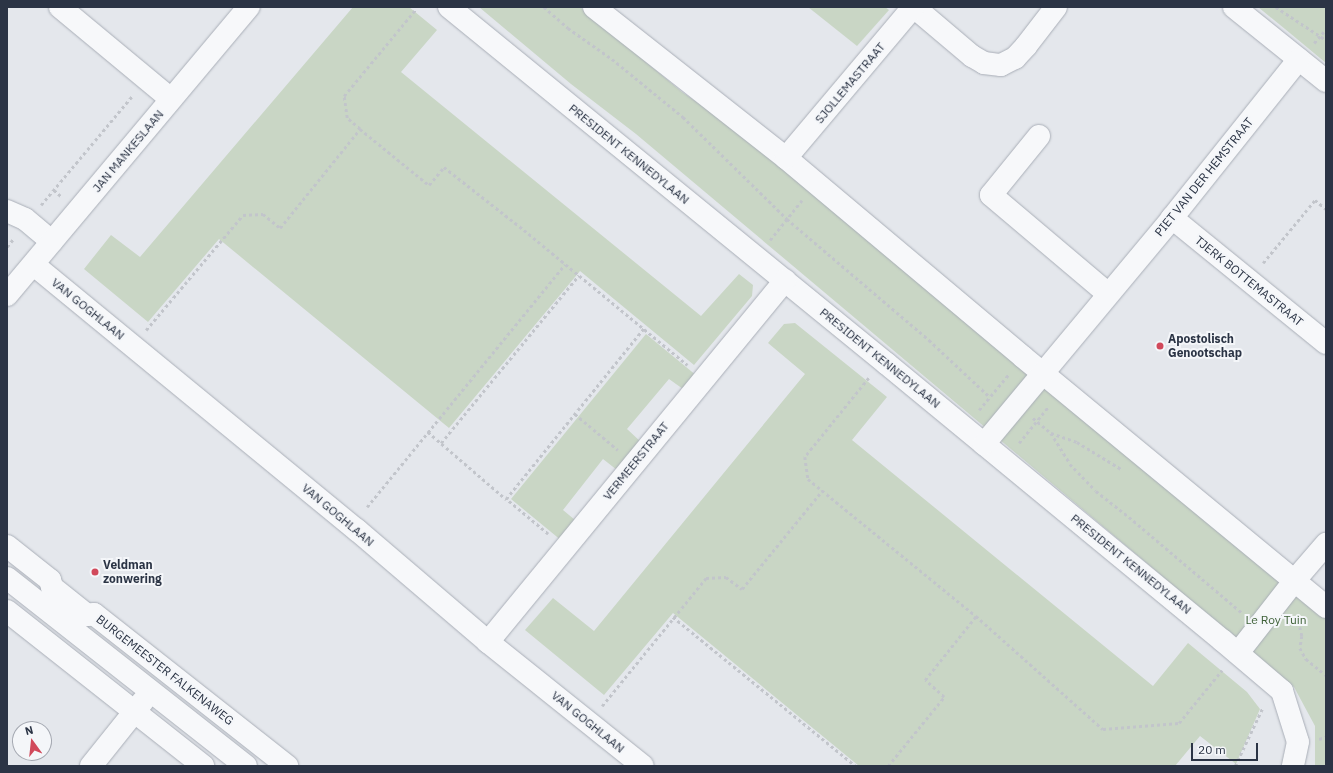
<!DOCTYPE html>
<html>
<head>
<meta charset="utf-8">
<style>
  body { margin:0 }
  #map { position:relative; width:1333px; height:773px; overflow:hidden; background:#e4e7ec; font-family:"IBM Plex Sans",sans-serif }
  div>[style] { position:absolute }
  .green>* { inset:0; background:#c9d6c5 }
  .path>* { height:2.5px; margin-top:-1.25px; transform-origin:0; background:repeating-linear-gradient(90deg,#c2c5cb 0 3px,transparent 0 6px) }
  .roads { filter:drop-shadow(0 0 1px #a9aeb7) drop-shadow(0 0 1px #a9aeb7) }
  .minor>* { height:22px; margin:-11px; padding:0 11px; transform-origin:11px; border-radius:11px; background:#f7f8fa }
  .dots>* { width:11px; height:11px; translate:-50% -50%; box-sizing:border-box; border:2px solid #f4f6f9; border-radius:50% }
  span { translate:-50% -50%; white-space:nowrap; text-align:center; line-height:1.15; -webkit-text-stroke:4px #f4f6f9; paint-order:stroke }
  .street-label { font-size:12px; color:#2b3445 }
  .poi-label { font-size:12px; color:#2b3445; font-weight:700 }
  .left { translate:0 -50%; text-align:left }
  .park-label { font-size:12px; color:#3f6138 }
  .frame { position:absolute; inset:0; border:8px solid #2b3445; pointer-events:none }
  .north { position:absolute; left:12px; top:721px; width:40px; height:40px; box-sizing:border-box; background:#f4f6f9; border:1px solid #a4a8b1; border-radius:50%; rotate:345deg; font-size:11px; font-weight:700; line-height:16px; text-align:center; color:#2b3445 }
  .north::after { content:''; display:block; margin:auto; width:14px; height:18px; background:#d1495b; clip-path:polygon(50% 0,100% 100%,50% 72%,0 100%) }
  .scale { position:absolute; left:1191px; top:743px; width:67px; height:18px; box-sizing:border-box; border:2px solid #2b3445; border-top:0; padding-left:5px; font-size:12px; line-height:14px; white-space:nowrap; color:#2b3445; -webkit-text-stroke:3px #f4f6f9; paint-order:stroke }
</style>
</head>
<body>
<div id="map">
  <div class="green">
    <i style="clip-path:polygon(353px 7px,409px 7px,437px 30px,401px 72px,701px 316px,739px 274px,753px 285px,752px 296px,694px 365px,580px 271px,449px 428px,219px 239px,148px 322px,84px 269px,111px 235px,140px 257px)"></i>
    <i style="clip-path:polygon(479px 7px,580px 7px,682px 92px,759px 144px,1326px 609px,1326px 766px,1315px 766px,1315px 726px,1294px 687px,636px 134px,571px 84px)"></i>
    <i style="clip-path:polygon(808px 7px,885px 7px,889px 10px,857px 46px)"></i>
    <i style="clip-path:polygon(1258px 7px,1326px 7px,1326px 63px,1285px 29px)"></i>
    <i style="clip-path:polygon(795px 323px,887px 397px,852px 440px,1153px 686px,1188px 643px,1247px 692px,1260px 709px,1236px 764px,1200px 736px,1175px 766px,859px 766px,673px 613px,604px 695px,525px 630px,553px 598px,594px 631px,805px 374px,768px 343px,784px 324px)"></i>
    <i style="clip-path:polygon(646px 334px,697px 376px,683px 389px,669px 379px,627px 429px,641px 442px,617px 470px,603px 459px,563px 510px,575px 520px,562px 541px,511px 499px)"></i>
  </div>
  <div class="path">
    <i style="left:544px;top:7px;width:32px;rotate:41deg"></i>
    <i style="left:568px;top:28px;width:54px;rotate:35.2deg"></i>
    <i style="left:612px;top:59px;width:92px;rotate:39.2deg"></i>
    <i style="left:683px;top:117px;width:146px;rotate:44.4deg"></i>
    <i style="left:787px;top:219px;width:187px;rotate:40.4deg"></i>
    <i style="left:929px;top:340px;width:83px;rotate:43.1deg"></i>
    <i style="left:1276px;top:7px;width:60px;rotate:33.4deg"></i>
    <i style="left:1314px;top:43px;width:18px;rotate:-49deg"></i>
    <i style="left:360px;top:129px;width:89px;rotate:39.1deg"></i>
    <i style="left:429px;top:185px;width:23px;rotate:-50deg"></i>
    <i style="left:444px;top:167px;width:102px;rotate:38.2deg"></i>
    <i style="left:524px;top:230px;width:212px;rotate:39.5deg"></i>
    <i style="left:54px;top:190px;width:9px;rotate:41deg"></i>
    <i style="left:41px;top:205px;width:143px;rotate:-50.1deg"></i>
    <i style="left:770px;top:240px;width:51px;rotate:-51.3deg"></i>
    <i style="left:7px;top:247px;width:11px;rotate:-52deg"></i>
    <i style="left:1263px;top:263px;width:82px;rotate:-50.5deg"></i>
    <i style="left:1315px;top:200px;width:14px;rotate:39deg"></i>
    <i style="left:146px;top:330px;width:150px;rotate:-49.9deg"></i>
    <i style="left:243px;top:215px;width:20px;rotate:-3deg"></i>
    <i style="left:263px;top:214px;width:22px;rotate:39deg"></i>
    <i style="left:280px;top:228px;width:127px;rotate:-51.1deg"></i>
    <i style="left:360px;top:129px;width:17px;rotate:-140deg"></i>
    <i style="left:347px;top:118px;width:22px;rotate:-98deg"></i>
    <i style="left:344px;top:96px;width:113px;rotate:-50.4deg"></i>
    <i style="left:869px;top:378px;width:102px;rotate:129deg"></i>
    <i style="left:805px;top:457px;width:22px;rotate:82deg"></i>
    <i style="left:808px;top:479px;width:217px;rotate:39.2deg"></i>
    <i style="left:976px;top:616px;width:170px;rotate:41.7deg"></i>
    <i style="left:1103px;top:729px;width:76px;rotate:-4.5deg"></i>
    <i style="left:1179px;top:723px;width:68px;rotate:-50.9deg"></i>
    <i style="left:979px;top:410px;width:47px;rotate:-50.2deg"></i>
    <i style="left:575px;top:414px;width:56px;rotate:39.9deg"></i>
    <i style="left:1033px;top:418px;width:23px;rotate:40deg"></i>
    <i style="left:1051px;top:433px;width:28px;rotate:19deg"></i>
    <i style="left:1077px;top:442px;width:52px;rotate:31.5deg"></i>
    <i style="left:428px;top:432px;width:103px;rotate:40.7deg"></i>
    <i style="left:1051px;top:433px;width:36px;rotate:58deg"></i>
    <i style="left:1070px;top:464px;width:37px;rotate:46deg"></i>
    <i style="left:1096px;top:491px;width:42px;rotate:38.2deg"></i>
    <i style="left:1129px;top:517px;width:148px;rotate:40.3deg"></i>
    <i style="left:441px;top:443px;width:217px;rotate:-50.6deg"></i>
    <i style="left:1019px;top:443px;width:46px;rotate:-51.1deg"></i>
    <i style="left:367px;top:507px;width:313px;rotate:-50.8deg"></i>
    <i style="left:548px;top:534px;width:55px;rotate:-140.2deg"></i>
    <i style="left:506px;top:499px;width:220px;rotate:-51.1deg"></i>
    <i style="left:673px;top:617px;width:236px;rotate:39.2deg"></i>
    <i style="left:1292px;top:619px;width:11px;rotate:45deg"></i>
    <i style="left:1300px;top:627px;width:9px;rotate:77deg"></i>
    <i style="left:1302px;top:636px;width:12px;rotate:99deg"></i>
    <i style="left:1300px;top:648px;width:13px;rotate:61deg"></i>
    <i style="left:1306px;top:659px;width:26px;rotate:39deg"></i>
    <i style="left:602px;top:706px;width:165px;rotate:-50.9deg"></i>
    <i style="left:706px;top:578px;width:20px;rotate:-3deg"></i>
    <i style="left:726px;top:577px;width:20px;rotate:37deg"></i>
    <i style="left:742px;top:589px;width:127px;rotate:-50.8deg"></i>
    <i style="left:1319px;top:739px;width:7px;rotate:-16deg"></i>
    <i style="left:888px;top:766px;width:89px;rotate:-50.9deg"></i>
    <i style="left:944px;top:697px;width:25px;rotate:-138deg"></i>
    <i style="left:925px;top:680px;width:82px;rotate:-51.4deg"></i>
    <i style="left:1235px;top:766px;width:65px;rotate:-64.6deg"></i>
  </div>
  <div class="roads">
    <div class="minor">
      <i style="left:60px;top:7px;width:144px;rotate:39.7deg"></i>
      <i style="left:449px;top:7px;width:565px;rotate:39.18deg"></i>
      <i style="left:887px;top:364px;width:434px;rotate:39.5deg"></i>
      <i style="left:1222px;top:640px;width:79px;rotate:40.4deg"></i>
      <i style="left:1282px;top:691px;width:53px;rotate:72.6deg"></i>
      <i style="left:1298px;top:742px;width:25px;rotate:102deg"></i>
      <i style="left:594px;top:7px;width:244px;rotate:38.2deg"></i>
      <i style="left:786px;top:158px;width:309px;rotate:40deg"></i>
      <i style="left:1023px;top:357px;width:393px;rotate:39.5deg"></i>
      <i style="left:914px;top:7px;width:76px;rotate:40.2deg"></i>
      <i style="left:972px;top:56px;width:14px;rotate:30deg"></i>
      <i style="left:984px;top:63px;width:17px;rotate:7deg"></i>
      <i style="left:1001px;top:65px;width:16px;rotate:-27deg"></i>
      <i style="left:1015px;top:58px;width:16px;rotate:-47deg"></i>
      <i style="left:1026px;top:46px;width:49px;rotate:-52.4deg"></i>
      <i style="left:1234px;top:7px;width:118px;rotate:38.8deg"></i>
      <i style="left:1039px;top:136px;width:76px;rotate:129.1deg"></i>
      <i style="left:991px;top:195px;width:153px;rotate:40.2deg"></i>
      <i style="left:786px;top:158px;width:197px;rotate:-49.9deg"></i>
      <i style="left:7px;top:211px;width:20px;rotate:24deg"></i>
      <i style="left:25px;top:219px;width:35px;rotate:40deg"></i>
      <i style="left:1172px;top:218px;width:198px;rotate:39.1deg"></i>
      <i style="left:34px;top:265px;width:418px;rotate:39.4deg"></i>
      <i style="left:357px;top:530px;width:172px;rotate:40.5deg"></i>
      <i style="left:488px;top:642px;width:198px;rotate:38.7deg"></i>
      <i style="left:7px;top:295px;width:376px;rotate:-50deg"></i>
      <i style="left:984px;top:444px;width:294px;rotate:-50.2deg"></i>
      <i style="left:1172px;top:218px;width:203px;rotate:-51.4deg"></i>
      <i style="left:7px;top:546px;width:55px;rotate:38.3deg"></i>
      <i style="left:50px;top:580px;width:7px;rotate:74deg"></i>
      <i style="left:52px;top:587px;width:45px;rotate:38.7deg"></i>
      <i style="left:87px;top:615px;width:7px;rotate:-8deg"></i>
      <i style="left:94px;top:614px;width:246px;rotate:38.2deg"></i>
      <i style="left:7px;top:578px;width:304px;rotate:38.2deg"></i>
      <i style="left:7px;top:611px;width:250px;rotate:38.3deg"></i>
      <i style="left:488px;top:642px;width:468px;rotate:-50.6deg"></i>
      <i style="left:1238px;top:653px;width:93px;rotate:-52deg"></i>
      <i style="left:1295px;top:580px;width:48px;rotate:-49.3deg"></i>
      <i style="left:91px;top:766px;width:83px;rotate:-51.3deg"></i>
    </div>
  </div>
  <div class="dots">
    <i style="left:1160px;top:346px;background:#d1495b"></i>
    <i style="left:95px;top:572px;background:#d1495b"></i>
  </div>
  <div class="street-label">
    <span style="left:850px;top:83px;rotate:-50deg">SJOLLEMASTRAAT</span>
    <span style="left:128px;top:151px;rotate:-50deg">JAN MANKESLAAN</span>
    <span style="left:629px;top:154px;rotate:39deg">PRESIDENT KENNEDYLAAN</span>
    <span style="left:1204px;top:177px;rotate:-51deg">PIET VAN DER HEMSTRAAT</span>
    <span style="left:1249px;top:281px;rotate:39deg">TJERK BOTTEMASTRAAT</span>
    <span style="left:88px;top:309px;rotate:39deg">VAN GOGHLAAN</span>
    <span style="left:880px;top:358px;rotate:39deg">PRESIDENT KENNEDYLAAN</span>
    <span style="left:636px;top:461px;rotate:-51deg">VERMEERSTRAAT</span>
    <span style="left:338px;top:515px;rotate:40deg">VAN GOGHLAAN</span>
    <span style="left:1131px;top:564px;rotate:39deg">PRESIDENT KENNEDYLAAN</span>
    <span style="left:165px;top:670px;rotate:38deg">BURGEMEESTER FALKENAWEG</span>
    <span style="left:588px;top:722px;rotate:39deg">VAN GOGHLAAN</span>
  </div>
  <div class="poi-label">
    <span class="left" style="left:1168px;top:346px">Apostolisch<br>Genootschap</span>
    <span class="left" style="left:103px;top:572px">Veldman<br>zonwering</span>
  </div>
  <div class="park-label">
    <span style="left:1276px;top:620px">Le Roy Tuin</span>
  </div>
  <div class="frame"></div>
  <div class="north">N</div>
  <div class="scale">20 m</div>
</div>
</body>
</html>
